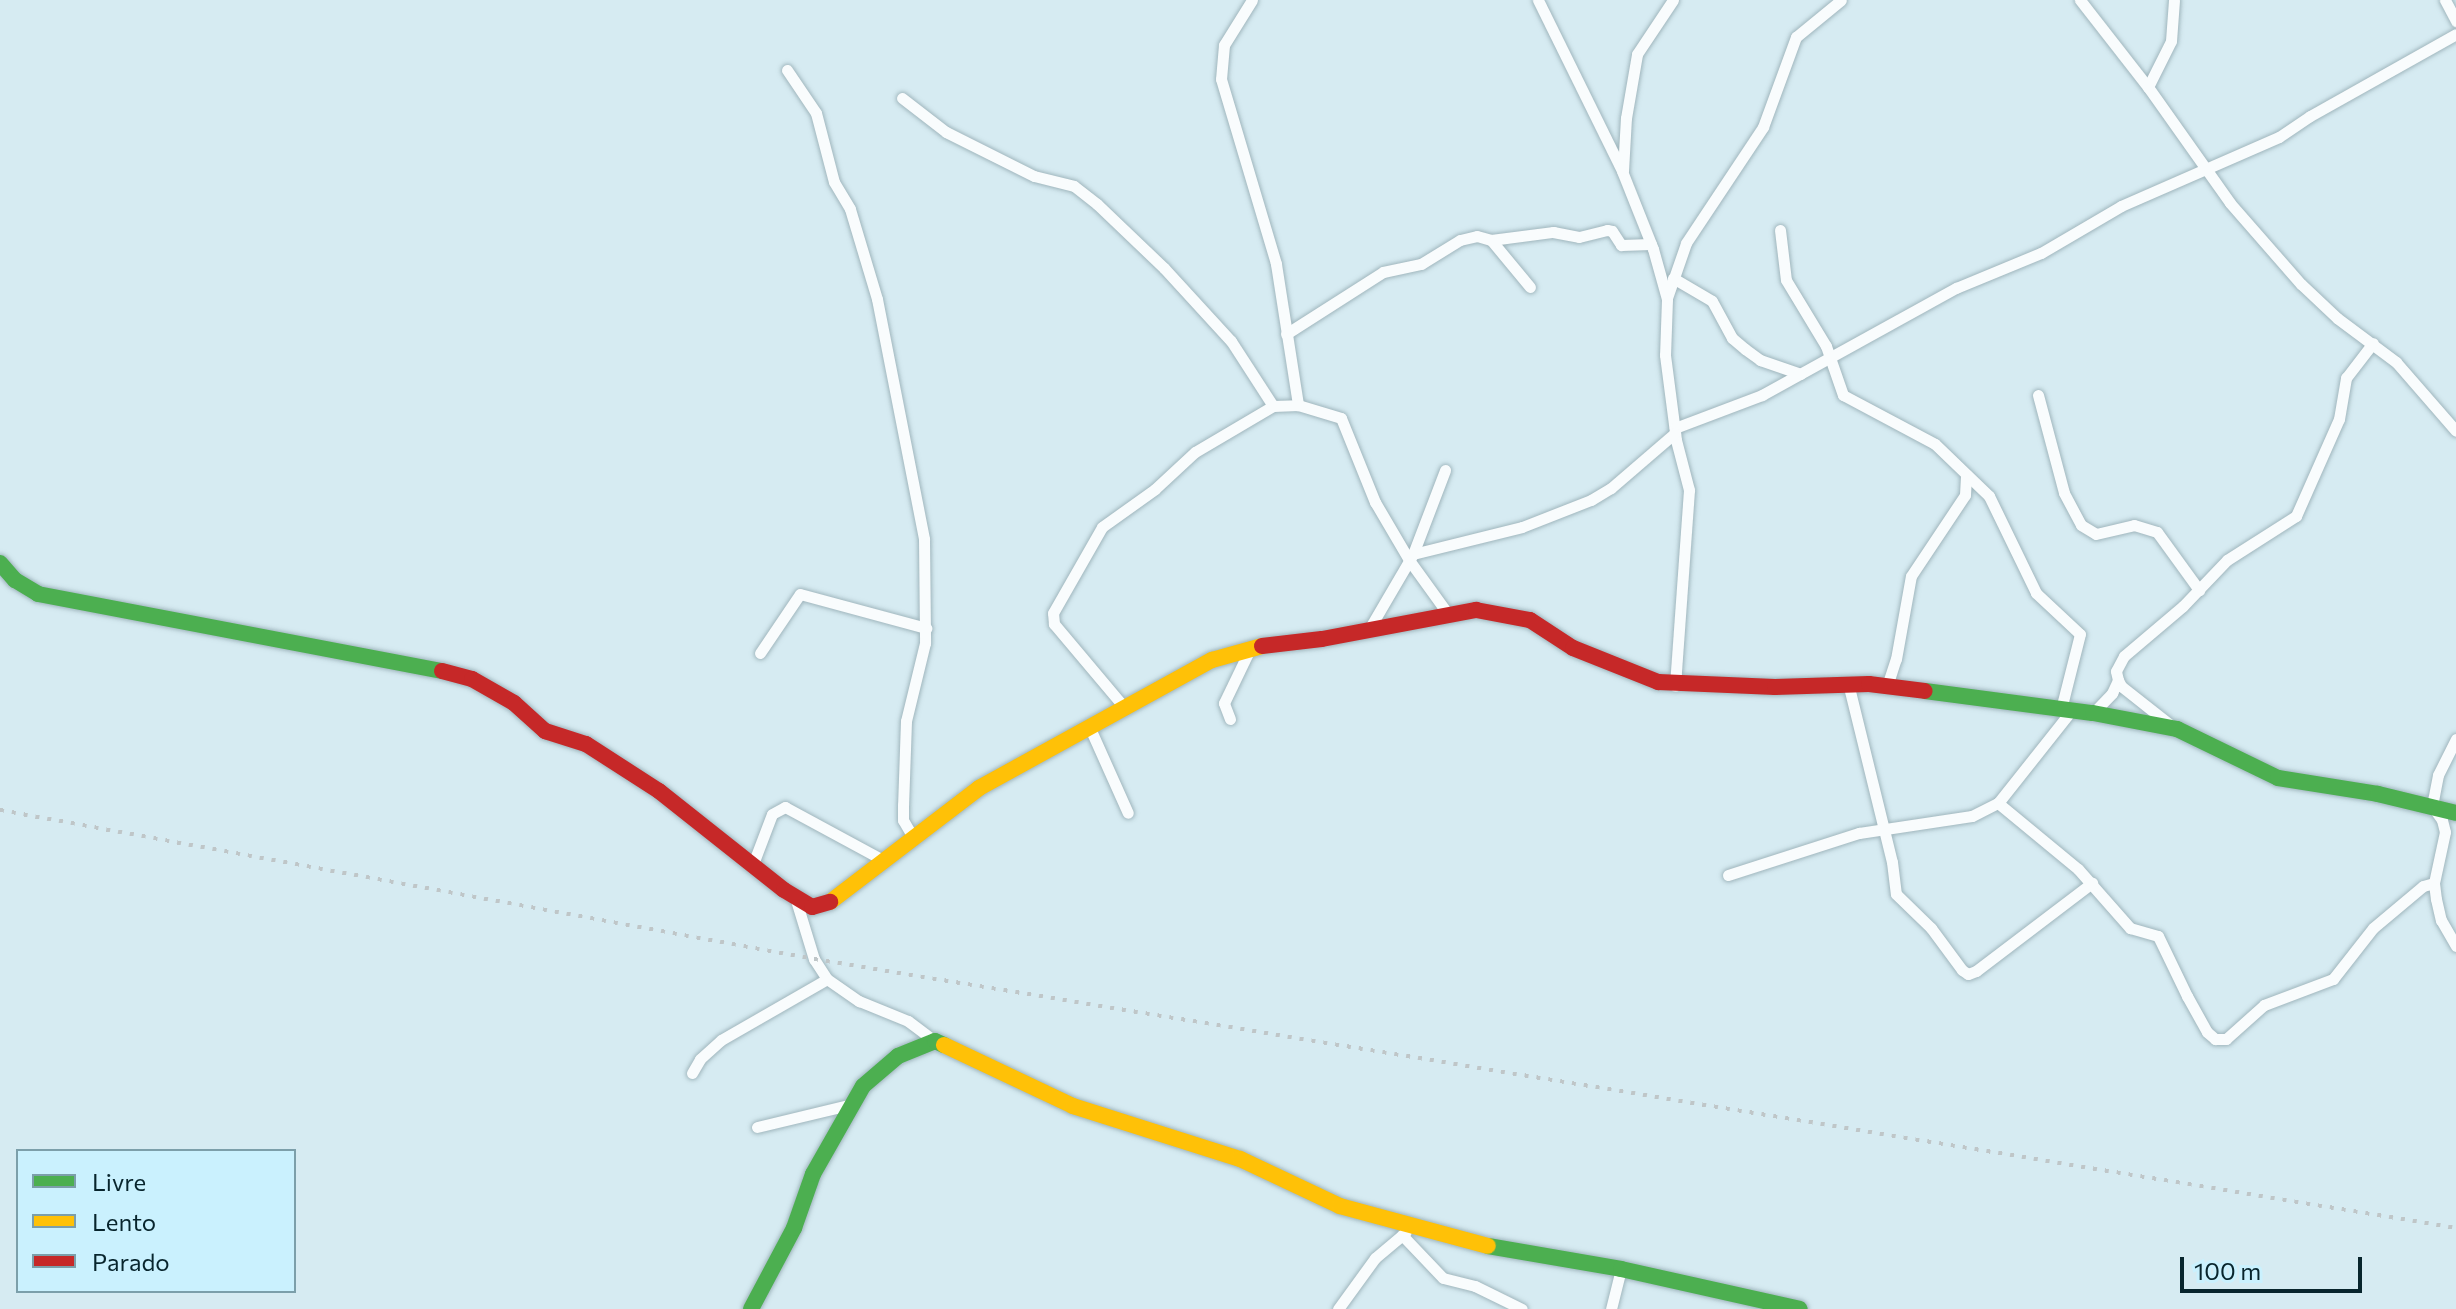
<!DOCTYPE html>
<html>
<head>
<meta charset="utf-8">
<style>
  body { margin:0 }
  #map { position:relative; width:2456px; height:1309px; overflow:hidden; background:#d6ebf2; font-family:Commissioner,sans-serif }
  div>[style] { position:absolute }
  .roads { filter:drop-shadow(0 0 2px #a0b6bd) drop-shadow(0 0 2px #a0b6bd) }
  .street>* { height:11px; margin:-5.5px; padding:0 5.5px; transform-origin:5.5px; border-radius:5.5px; background:#f9fcfd }
  .fast>* { height:16px; margin:-8px; padding:0 8px; transform-origin:8px; border-radius:8px; background:#4caf50 }
  .slow>* { height:16px; margin:-8px; padding:0 8px; transform-origin:8px; border-radius:8px; background:#ffc107 }
  .jam>* { height:16px; margin:-8px; padding:0 8px; transform-origin:8px; border-radius:8px; background:#c62828 }
  .rail>* { height:4px; margin-top:-2px; transform-origin:0; background:repeating-linear-gradient(90deg,#bfc6c8 0 4px,transparent 0 12px) }
  span { translate:-50% -50%; white-space:nowrap; text-align:center; line-height:1.15; -webkit-text-stroke:6px #caf1fe; paint-order:stroke }
  .legend { position:absolute; left:16px; top:1149px; width:280px; height:144px; box-sizing:border-box; background:#caf1fe; border:2px solid #7c9faa; margin:0; padding:10px 14px; list-style:none; font-size:24px; color:#08252d }
  .legend li { display:flex; align-items:center; gap:16px; height:40px }
  .legend b { width:40px; border:2px solid #7c9faa }
  .scale { position:absolute; left:2180px; top:1257px; width:182px; height:36px; box-sizing:border-box; border:4px solid #08252d; border-top:0; padding-left:10px; font-size:24px; line-height:28px; white-space:nowrap; color:#08252d; -webkit-text-stroke:6px #caf1fe; paint-order:stroke }
</style>
</head>
<body>
<div id="map">
  <div class="roads">
    <div class="street">
      <i style="left:1252px;top:0;width:53px;rotate:121.9deg"></i>
      <i style="left:1224px;top:45px;width:34px;rotate:95deg"></i>
      <i style="left:1221px;top:79px;width:193px;rotate:73.4deg"></i>
      <i style="left:1276px;top:264px;width:143px;rotate:81.1deg"></i>
      <i style="left:1538px;top:0;width:191px;rotate:63.8deg"></i>
      <i style="left:1622px;top:171px;width:84px;rotate:68.3deg"></i>
      <i style="left:1653px;top:249px;width:52px;rotate:74.4deg"></i>
      <i style="left:1667px;top:299px;width:56px;rotate:92deg"></i>
      <i style="left:1665px;top:355px;width:86px;rotate:82.6deg"></i>
      <i style="left:1676px;top:440px;width:52px;rotate:75.4deg"></i>
      <i style="left:1689px;top:490px;width:196px;rotate:94.1deg"></i>
      <i style="left:2080px;top:0;width:110px;rotate:52deg"></i>
      <i style="left:2148px;top:87px;width:142px;rotate:54.7deg"></i>
      <i style="left:2230px;top:203px;width:108px;rotate:48.8deg"></i>
      <i style="left:2301px;top:284px;width:50px;rotate:43.4deg"></i>
      <i style="left:2337px;top:318px;width:74px;rotate:36.7deg"></i>
      <i style="left:2396px;top:362px;width:91px;rotate:49deg"></i>
      <i style="left:2445px;top:0;width:24px;rotate:62deg"></i>
      <i style="left:787px;top:70px;width:52px;rotate:56deg"></i>
      <i style="left:816px;top:113px;width:71px;rotate:75.4deg"></i>
      <i style="left:834px;top:182px;width:31px;rotate:59deg"></i>
      <i style="left:850px;top:209px;width:94px;rotate:73.3deg"></i>
      <i style="left:877px;top:299px;width:245px;rotate:78.9deg"></i>
      <i style="left:924px;top:539px;width:104px;rotate:89.4deg"></i>
      <i style="left:925px;top:643px;width:80px;rotate:103.7deg"></i>
      <i style="left:906px;top:721px;width:84px;rotate:92deg"></i>
      <i style="left:903px;top:805px;width:15px;rotate:90deg"></i>
      <i style="left:903px;top:820px;width:22px;rotate:60deg"></i>
      <i style="left:2148px;top:87px;width:51px;rotate:-63.4deg"></i>
      <i style="left:2171px;top:41px;width:41px;rotate:-85.8deg"></i>
      <i style="left:902px;top:98px;width:56px;rotate:37.7deg"></i>
      <i style="left:946px;top:132px;width:98px;rotate:26.6deg"></i>
      <i style="left:1034px;top:176px;width:41px;rotate:14deg"></i>
      <i style="left:1074px;top:186px;width:29px;rotate:38deg"></i>
      <i style="left:1097px;top:204px;width:93px;rotate:43.7deg"></i>
      <i style="left:1164px;top:268px;width:99px;rotate:47.5deg"></i>
      <i style="left:1231px;top:341px;width:77px;rotate:57.1deg"></i>
      <i style="left:1623px;top:171px;width:53px;rotate:-86.8deg"></i>
      <i style="left:1626px;top:118px;width:65px;rotate:-80.2deg"></i>
      <i style="left:1637px;top:54px;width:65px;rotate:-56.3deg"></i>
      <i style="left:1780px;top:230px;width:50px;rotate:83.2deg"></i>
      <i style="left:1786px;top:280px;width:77px;rotate:58.8deg"></i>
      <i style="left:1826px;top:346px;width:52px;rotate:70.9deg"></i>
      <i style="left:1843px;top:395px;width:104px;rotate:28deg"></i>
      <i style="left:1935px;top:444px;width:75px;rotate:43.9deg"></i>
      <i style="left:1989px;top:496px;width:108px;rotate:64.1deg"></i>
      <i style="left:2036px;top:593px;width:60px;rotate:43deg"></i>
      <i style="left:2080px;top:634px;width:77px;rotate:104.2deg"></i>
      <i style="left:1491px;top:240px;width:63px;rotate:-7.4deg"></i>
      <i style="left:1553px;top:232px;width:26px;rotate:11deg"></i>
      <i style="left:1579px;top:237px;width:29px;rotate:-14deg"></i>
      <i style="left:1607px;top:230px;width:5px;rotate:11deg"></i>
      <i style="left:1612px;top:231px;width:17px;rotate:57deg"></i>
      <i style="left:1621px;top:245px;width:30px;rotate:-2deg"></i>
      <i style="left:1673px;top:278px;width:45px;rotate:30.5deg"></i>
      <i style="left:1712px;top:301px;width:42px;rotate:61.6deg"></i>
      <i style="left:1732px;top:338px;width:17px;rotate:40deg"></i>
      <i style="left:1745px;top:349px;width:19px;rotate:36deg"></i>
      <i style="left:1760px;top:360px;width:43px;rotate:18.9deg"></i>
      <i style="left:1667px;top:298px;width:58px;rotate:-70.9deg"></i>
      <i style="left:1686px;top:243px;width:139px;rotate:-56.4deg"></i>
      <i style="left:1763px;top:127px;width:96px;rotate:-69.9deg"></i>
      <i style="left:1796px;top:37px;width:58px;rotate:-39.4deg"></i>
      <i style="left:1286px;top:334px;width:115px;rotate:-32.6deg"></i>
      <i style="left:1383px;top:272px;width:39px;rotate:-12deg"></i>
      <i style="left:1421px;top:264px;width:46px;rotate:-31.6deg"></i>
      <i style="left:1460px;top:240px;width:17px;rotate:-13deg"></i>
      <i style="left:1477px;top:236px;width:15px;rotate:16deg"></i>
      <i style="left:1491px;top:240px;width:61px;rotate:50.3deg"></i>
      <i style="left:2038px;top:395px;width:101px;rotate:75.1deg"></i>
      <i style="left:2064px;top:493px;width:36px;rotate:62deg"></i>
      <i style="left:2081px;top:525px;width:17px;rotate:31deg"></i>
      <i style="left:2096px;top:534px;width:39px;rotate:-13deg"></i>
      <i style="left:2134px;top:525px;width:24px;rotate:17deg"></i>
      <i style="left:2157px;top:532px;width:72px;rotate:54.1deg"></i>
      <i style="left:1675px;top:428px;width:93px;rotate:-20.8deg"></i>
      <i style="left:1762px;top:395px;width:222px;rotate:-28.9deg"></i>
      <i style="left:1956px;top:288px;width:92px;rotate:-22.4deg"></i>
      <i style="left:2041px;top:253px;width:93px;rotate:-30.4deg"></i>
      <i style="left:2121px;top:206px;width:172px;rotate:-23.6deg"></i>
      <i style="left:2279px;top:137px;width:37px;rotate:-34deg"></i>
      <i style="left:2310px;top:116px;width:167px;rotate:-29.3deg"></i>
      <i style="left:1413px;top:554px;width:90px;rotate:-69.1deg"></i>
      <i style="left:1368px;top:631px;width:89px;rotate:-59.7deg"></i>
      <i style="left:1413px;top:554px;width:112px;rotate:-13.9deg"></i>
      <i style="left:1522px;top:527px;width:74px;rotate:-21.4deg"></i>
      <i style="left:1591px;top:500px;width:23px;rotate:-31deg"></i>
      <i style="left:1611px;top:488px;width:84px;rotate:-40.7deg"></i>
      <i style="left:760px;top:653px;width:71px;rotate:-55.9deg"></i>
      <i style="left:800px;top:594px;width:131px;rotate:15.1deg"></i>
      <i style="left:2118px;top:680px;width:7px;rotate:63deg"></i>
      <i style="left:2121px;top:686px;width:66px;rotate:38.3deg"></i>
      <i style="left:1848px;top:683px;width:184px;rotate:76.2deg"></i>
      <i style="left:1892px;top:862px;width:32px;rotate:83deg"></i>
      <i style="left:1896px;top:894px;width:49px;rotate:44.2deg"></i>
      <i style="left:1931px;top:928px;width:52px;rotate:53.6deg"></i>
      <i style="left:1962px;top:970px;width:7px;rotate:34deg"></i>
      <i style="left:1968px;top:974px;width:9px;rotate:-21deg"></i>
      <i style="left:1976px;top:971px;width:146px;rotate:-37.2deg"></i>
      <i style="left:1887px;top:686px;width:28px;rotate:-72deg"></i>
      <i style="left:1896px;top:659px;width:84px;rotate:-79.8deg"></i>
      <i style="left:1911px;top:576px;width:97px;rotate:-56.3deg"></i>
      <i style="left:1965px;top:495px;width:19px;rotate:-87deg"></i>
      <i style="left:1124px;top:707px;width:109px;rotate:-130.1deg"></i>
      <i style="left:1054px;top:624px;width:11px;rotate:-95deg"></i>
      <i style="left:1053px;top:613px;width:99px;rotate:-60.3deg"></i>
      <i style="left:1102px;top:527px;width:65px;rotate:-35.6deg"></i>
      <i style="left:1155px;top:489px;width:54px;rotate:-42.8deg"></i>
      <i style="left:1195px;top:452px;width:91px;rotate:-30.5deg"></i>
      <i style="left:1273px;top:406px;width:25px;rotate:-2deg"></i>
      <i style="left:1298px;top:405px;width:45px;rotate:16.8deg"></i>
      <i style="left:1341px;top:418px;width:91px;rotate:68deg"></i>
      <i style="left:1375px;top:502px;width:67px;rotate:59.6deg"></i>
      <i style="left:1409px;top:560px;width:67px;rotate:54.2deg"></i>
      <i style="left:2093px;top:713px;width:28px;rotate:-46deg"></i>
      <i style="left:2112px;top:693px;width:14px;rotate:-65deg"></i>
      <i style="left:2118px;top:680px;width:9px;rotate:-103deg"></i>
      <i style="left:2116px;top:671px;width:17px;rotate:-62deg"></i>
      <i style="left:2124px;top:656px;width:77px;rotate:-40.3deg"></i>
      <i style="left:2183px;top:606px;width:64px;rotate:-46.3deg"></i>
      <i style="left:2227px;top:560px;width:82px;rotate:-32.5deg"></i>
      <i style="left:2296px;top:516px;width:106px;rotate:-66.1deg"></i>
      <i style="left:2339px;top:419px;width:42px;rotate:-80.3deg"></i>
      <i style="left:2346px;top:378px;width:44px;rotate:-52.4deg"></i>
      <i style="left:1230px;top:719px;width:17px;rotate:-111deg"></i>
      <i style="left:1224px;top:703px;width:60px;rotate:-64.3deg"></i>
      <i style="left:1089px;top:726px;width:95px;rotate:65.9deg"></i>
      <i style="left:2456px;top:739px;width:40px;rotate:116.6deg"></i>
      <i style="left:2438px;top:775px;width:32px;rotate:101deg"></i>
      <i style="left:2432px;top:806px;width:17px;rotate:54deg"></i>
      <i style="left:2442px;top:820px;width:12px;rotate:76deg"></i>
      <i style="left:2445px;top:832px;width:52px;rotate:102.2deg"></i>
      <i style="left:2434px;top:883px;width:16px;rotate:83deg"></i>
      <i style="left:2436px;top:899px;width:22px;rotate:77deg"></i>
      <i style="left:2441px;top:920px;width:30px;rotate:60deg"></i>
      <i style="left:1998px;top:803px;width:104px;rotate:39.5deg"></i>
      <i style="left:2078px;top:869px;width:79px;rotate:48.6deg"></i>
      <i style="left:2130px;top:928px;width:29px;rotate:16deg"></i>
      <i style="left:2158px;top:936px;width:67px;rotate:64.2deg"></i>
      <i style="left:2187px;top:996px;width:41px;rotate:60.9deg"></i>
      <i style="left:2207px;top:1032px;width:11px;rotate:41deg"></i>
      <i style="left:2215px;top:1039px;width:11px"></i>
      <i style="left:2226px;top:1039px;width:51px;rotate:-41.8deg"></i>
      <i style="left:2264px;top:1005px;width:74px;rotate:-20.6deg"></i>
      <i style="left:2333px;top:979px;width:65px;rotate:-51.9deg"></i>
      <i style="left:2373px;top:928px;width:65px;rotate:-40deg"></i>
      <i style="left:2423px;top:886px;width:11px;rotate:-15deg"></i>
      <i style="left:753px;top:864px;width:53px;rotate:-69.2deg"></i>
      <i style="left:772px;top:814px;width:15px;rotate:-28deg"></i>
      <i style="left:785px;top:807px;width:114px;rotate:28.4deg"></i>
      <i style="left:1728px;top:875px;width:138px;rotate:-17.8deg"></i>
      <i style="left:1859px;top:833px;width:114px;rotate:-8.6deg"></i>
      <i style="left:1972px;top:816px;width:29px;rotate:-27deg"></i>
      <i style="left:1998px;top:803px;width:117px;rotate:-51.6deg"></i>
      <i style="left:795px;top:897px;width:65px;rotate:73deg"></i>
      <i style="left:814px;top:959px;width:24px;rotate:57deg"></i>
      <i style="left:827px;top:979px;width:39px;rotate:35deg"></i>
      <i style="left:859px;top:1001px;width:53px;rotate:22.2deg"></i>
      <i style="left:908px;top:1021px;width:34px;rotate:37deg"></i>
      <i style="left:692px;top:1073px;width:16px;rotate:-60deg"></i>
      <i style="left:700px;top:1059px;width:28px;rotate:-42deg"></i>
      <i style="left:721px;top:1040px;width:122px;rotate:-29.9deg"></i>
      <i style="left:757px;top:1127px;width:99px;rotate:-13.5deg"></i>
      <i style="left:1402px;top:1235px;width:59px;rotate:46.4deg"></i>
      <i style="left:1443px;top:1278px;width:33px;rotate:14deg"></i>
      <i style="left:1475px;top:1286px;width:52px;rotate:26.1deg"></i>
      <i style="left:1338px;top:1309px;width:63px;rotate:-54deg"></i>
      <i style="left:1375px;top:1258px;width:40px;rotate:-40deg"></i>
      <i style="left:1611px;top:1309px;width:41px;rotate:-76deg"></i>
    </div>
    <div class="fast">
      <i style="left:0;top:563px;width:23px;rotate:49deg"></i>
      <i style="left:15px;top:580px;width:27px;rotate:31deg"></i>
      <i style="left:38px;top:594px;width:411px;rotate:10.8deg"></i>
      <i style="left:1925px;top:691px;width:169px;rotate:7.5deg"></i>
      <i style="left:2093px;top:713px;width:86px;rotate:10.8deg"></i>
      <i style="left:2177px;top:729px;width:112px;rotate:25.9deg"></i>
      <i style="left:2278px;top:778px;width:101px;rotate:9.1deg"></i>
      <i style="left:2378px;top:794px;width:80px;rotate:13.7deg"></i>
      <i style="left:1488px;top:1246px;width:135px;rotate:9.8deg"></i>
      <i style="left:1621px;top:1269px;width:183px;rotate:12.6deg"></i>
      <i style="left:751px;top:1309px;width:92px;rotate:-62deg"></i>
      <i style="left:794px;top:1228px;width:57px;rotate:-70.6deg"></i>
      <i style="left:813px;top:1174px;width:101px;rotate:-60.4deg"></i>
      <i style="left:863px;top:1086px;width:46px;rotate:-40.6deg"></i>
      <i style="left:898px;top:1056px;width:40px;rotate:-22deg"></i>
      <i style="left:935px;top:1041px;width:10px;rotate:24deg"></i>
    </div>
    <div class="slow">
      <i style="left:830px;top:902px;width:188px;rotate:-37.4deg"></i>
      <i style="left:979px;top:788px;width:266px;rotate:-28.8deg"></i>
      <i style="left:1212px;top:660px;width:52px;rotate:-15.6deg"></i>
      <i style="left:944px;top:1045px;width:143px;rotate:25.3deg"></i>
      <i style="left:1073px;top:1106px;width:175px;rotate:17.6deg"></i>
      <i style="left:1240px;top:1159px;width:110px;rotate:25.2deg"></i>
      <i style="left:1340px;top:1206px;width:153px;rotate:15.1deg"></i>
    </div>
    <div class="jam">
      <i style="left:1262px;top:646px;width:60px;rotate:-6.7deg"></i>
      <i style="left:1322px;top:639px;width:157px;rotate:-10.7deg"></i>
      <i style="left:1476px;top:610px;width:55px;rotate:10.5deg"></i>
      <i style="left:1530px;top:620px;width:51px;rotate:33.1deg"></i>
      <i style="left:1573px;top:648px;width:92px;rotate:21.8deg"></i>
      <i style="left:1658px;top:682px;width:117px;rotate:2.4deg"></i>
      <i style="left:1775px;top:687px;width:94px;rotate:-1.8deg"></i>
      <i style="left:1869px;top:684px;width:56px;rotate:7.1deg"></i>
      <i style="left:442px;top:671px;width:31px;rotate:15deg"></i>
      <i style="left:472px;top:679px;width:48px;rotate:29.7deg"></i>
      <i style="left:514px;top:703px;width:42px;rotate:42.1deg"></i>
      <i style="left:545px;top:731px;width:43px;rotate:17.6deg"></i>
      <i style="left:586px;top:744px;width:87px;rotate:32.8deg"></i>
      <i style="left:659px;top:791px;width:159px;rotate:38.4deg"></i>
      <i style="left:784px;top:890px;width:33px;rotate:31deg"></i>
      <i style="left:812px;top:907px;width:19px;rotate:-16deg"></i>
    </div>
  </div>
  <div class="rail">
    <i style="left:0;top:810px;width:828px;rotate:10.37deg"></i>
    <i style="left:814px;top:959px;width:1664px;rotate:9.3deg"></i>
  </div>
  <ul class="legend">
  <li><b style="height:10px;background:#4caf50"></b>Livre</li>
  <li><b style="height:10px;background:#ffc107"></b>Lento</li>
  <li><b style="height:10px;background:#c62828"></b>Parado</li>
  </ul>
  <div class="scale">100 m</div>
</div>
</body>
</html>
